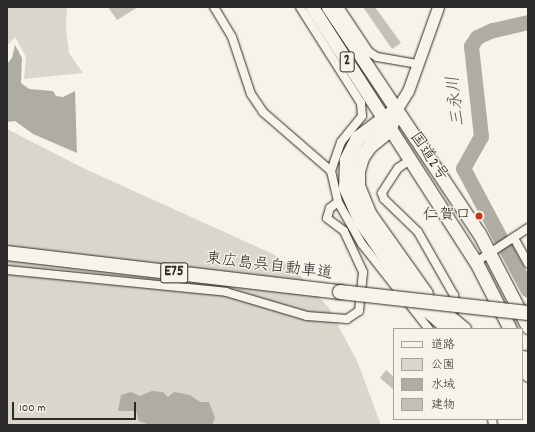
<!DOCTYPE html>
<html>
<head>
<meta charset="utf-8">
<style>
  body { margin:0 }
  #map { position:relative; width:535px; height:432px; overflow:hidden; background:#f7f3e8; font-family:Dekko,"Klee One",sans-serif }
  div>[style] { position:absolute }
  .green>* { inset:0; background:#dad6cc }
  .water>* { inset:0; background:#afaca4 }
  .river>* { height:15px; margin:-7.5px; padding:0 7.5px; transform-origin:7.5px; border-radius:7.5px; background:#afaca4 }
  .building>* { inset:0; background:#c4c1b9 }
  .roads { filter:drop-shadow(0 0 1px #2b2b2b) drop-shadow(0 0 1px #2b2b2b) }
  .minor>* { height:8px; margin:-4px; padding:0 4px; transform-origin:4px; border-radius:4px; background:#f7f3e8 }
  .secondary>* { height:11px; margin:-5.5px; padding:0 5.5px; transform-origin:5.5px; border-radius:5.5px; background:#f7f3e8 }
  .trunk>* { height:13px; margin:-6.5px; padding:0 6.5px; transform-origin:6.5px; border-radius:6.5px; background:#f7f3e8 }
  .motorway>* { height:14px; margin:-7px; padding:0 7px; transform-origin:7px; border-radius:7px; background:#f7f3e8 }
  .bridges { filter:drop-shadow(0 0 1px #2b2b2b) drop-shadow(0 0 1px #2b2b2b) }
  .motorway-bridge>* { height:14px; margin:-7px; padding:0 7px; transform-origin:7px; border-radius:7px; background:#f7f3e8 }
  .dots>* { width:11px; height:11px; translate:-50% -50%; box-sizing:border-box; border:2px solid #f7f3e8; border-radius:50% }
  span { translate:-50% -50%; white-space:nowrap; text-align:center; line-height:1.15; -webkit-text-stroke:3px #f7f3e8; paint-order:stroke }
  .shield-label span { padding:1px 3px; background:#f7f3e8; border:1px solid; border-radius:3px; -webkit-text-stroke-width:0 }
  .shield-label { font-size:15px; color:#2b2b2b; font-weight:700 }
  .street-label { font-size:16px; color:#2b2b2b }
  .poi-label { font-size:16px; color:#2b2b2b }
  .right { translate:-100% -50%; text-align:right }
  .water-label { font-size:17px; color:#53524f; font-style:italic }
  .frame { position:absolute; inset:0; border:8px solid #2b2b2b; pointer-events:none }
  .legend { position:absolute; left:393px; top:328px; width:130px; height:92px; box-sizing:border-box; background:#f7f3e8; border:1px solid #a5a39c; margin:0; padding:5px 7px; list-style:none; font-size:12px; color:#2b2b2b }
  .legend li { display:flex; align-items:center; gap:8px; height:20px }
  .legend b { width:20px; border:1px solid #a5a39c }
  .scale { position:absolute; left:12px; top:402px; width:124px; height:18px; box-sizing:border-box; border:2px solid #2b2b2b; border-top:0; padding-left:5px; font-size:12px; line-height:14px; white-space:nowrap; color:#2b2b2b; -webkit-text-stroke:3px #f7f3e8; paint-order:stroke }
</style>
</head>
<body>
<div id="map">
  <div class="green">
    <i style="clip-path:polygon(7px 7px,67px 7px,66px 29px,69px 53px,83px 73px,24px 79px,26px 57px,15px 37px,7px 46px)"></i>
    <i style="clip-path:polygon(7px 129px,85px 169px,273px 254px,296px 271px,329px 308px,358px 363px,381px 425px,7px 425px)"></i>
  </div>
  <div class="water">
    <i style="clip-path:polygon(15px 45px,22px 58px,21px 83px,29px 89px,53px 91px,56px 96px,63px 97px,75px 91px,77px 153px,33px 134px,15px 121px,7px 122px,7px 64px,12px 58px)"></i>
    <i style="clip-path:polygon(152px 391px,163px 392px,168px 397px,174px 392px,190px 395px,200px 402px,209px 402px,215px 418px,212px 425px,150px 425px,139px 421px,136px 411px,118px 411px,121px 395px,131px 392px,140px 396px)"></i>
  </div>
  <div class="river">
    <i style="left:528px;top:22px;width:37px;rotate:167deg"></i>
    <i style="left:492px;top:30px;width:17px;rotate:155deg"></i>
    <i style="left:477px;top:37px;width:11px;rotate:124deg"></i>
    <i style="left:471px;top:46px;width:91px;rotate:83.7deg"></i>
    <i style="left:481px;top:136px;width:37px;rotate:119deg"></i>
    <i style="left:463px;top:168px;width:138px;rotate:62deg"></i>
  </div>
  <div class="building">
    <i style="clip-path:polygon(108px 7px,138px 7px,117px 20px)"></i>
    <i style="clip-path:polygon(363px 7px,375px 7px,401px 43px,392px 49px)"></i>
    <i style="clip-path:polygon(386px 370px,394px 377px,394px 390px,380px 378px)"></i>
  </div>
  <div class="roads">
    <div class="minor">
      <i style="left:214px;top:7px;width:35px;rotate:59deg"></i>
      <i style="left:232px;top:37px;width:60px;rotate:71.6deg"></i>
      <i style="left:251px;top:94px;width:22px;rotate:56deg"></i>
      <i style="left:263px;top:112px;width:90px;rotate:40.9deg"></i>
      <i style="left:300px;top:7px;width:114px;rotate:57.6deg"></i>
      <i style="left:361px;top:103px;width:13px;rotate:86deg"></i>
      <i style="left:362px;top:116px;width:33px;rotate:129deg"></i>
      <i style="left:341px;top:142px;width:31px;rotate:109deg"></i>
      <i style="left:331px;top:171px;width:32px;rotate:77deg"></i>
      <i style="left:338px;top:202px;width:48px;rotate:60.3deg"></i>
      <i style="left:362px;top:244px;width:108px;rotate:51.8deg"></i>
      <i style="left:339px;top:7px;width:54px;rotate:56.3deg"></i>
      <i style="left:369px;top:52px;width:9px;rotate:32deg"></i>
      <i style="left:377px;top:57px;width:42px;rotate:9.7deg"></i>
      <i style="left:410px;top:160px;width:14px;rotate:146deg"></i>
      <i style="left:398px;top:168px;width:30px;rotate:123deg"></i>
      <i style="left:382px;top:193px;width:6px;rotate:72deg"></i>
      <i style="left:384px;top:199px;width:47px;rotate:44.1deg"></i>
      <i style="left:418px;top:232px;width:73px;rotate:60.3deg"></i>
      <i style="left:454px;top:295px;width:14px;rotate:86deg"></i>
      <i style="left:514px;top:238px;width:29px;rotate:61deg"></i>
      <i style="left:476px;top:262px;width:62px;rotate:-33.2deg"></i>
      <i style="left:7px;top:270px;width:220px;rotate:5.7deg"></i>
      <i style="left:226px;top:292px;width:84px;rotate:16.5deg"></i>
      <i style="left:307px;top:316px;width:40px;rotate:4.3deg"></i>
      <i style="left:347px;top:319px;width:14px;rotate:-34deg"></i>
      <i style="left:359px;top:311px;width:39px;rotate:-84deg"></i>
      <i style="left:363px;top:272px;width:45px;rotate:-114.9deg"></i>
      <i style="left:344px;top:231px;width:21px;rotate:-143deg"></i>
      <i style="left:327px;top:218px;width:10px;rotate:-73deg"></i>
      <i style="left:330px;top:208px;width:10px;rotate:-37deg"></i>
      <i style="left:492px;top:419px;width:6px;rotate:81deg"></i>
    </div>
    <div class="secondary">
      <i style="left:396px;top:110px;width:22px;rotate:-58deg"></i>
      <i style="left:408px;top:91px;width:89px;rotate:-70.3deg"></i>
    </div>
    <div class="trunk">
      <i style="left:312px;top:7px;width:303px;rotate:57.3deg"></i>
      <i style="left:476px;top:262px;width:75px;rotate:63.1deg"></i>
      <i style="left:328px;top:7px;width:272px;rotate:56.3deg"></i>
      <i style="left:479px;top:233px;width:106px;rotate:62.5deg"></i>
      <i style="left:522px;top:359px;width:17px;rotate:69deg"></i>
    </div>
    <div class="motorway">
      <i style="left:396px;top:110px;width:47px;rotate:143.6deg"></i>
      <i style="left:358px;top:138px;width:25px;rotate:117deg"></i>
      <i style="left:347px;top:160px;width:28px;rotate:92deg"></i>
      <i style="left:346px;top:188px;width:35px;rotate:66deg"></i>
      <i style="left:360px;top:220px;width:56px;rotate:55.2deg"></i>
      <i style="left:392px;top:266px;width:56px;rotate:51.5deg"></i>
      <i style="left:427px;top:310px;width:29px;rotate:41deg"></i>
      <i style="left:396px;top:110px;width:21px;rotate:107deg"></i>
      <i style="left:390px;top:130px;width:26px;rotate:141deg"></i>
      <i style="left:370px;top:146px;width:14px;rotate:124deg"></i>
      <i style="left:362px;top:158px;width:14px;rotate:107deg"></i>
      <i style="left:358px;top:171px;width:15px;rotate:90deg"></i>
      <i style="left:358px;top:186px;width:31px;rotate:68deg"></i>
      <i style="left:370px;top:215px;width:97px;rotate:54.7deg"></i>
      <i style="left:7px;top:253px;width:335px;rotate:6.7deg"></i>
      <i style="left:444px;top:313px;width:26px;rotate:39deg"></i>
      <i style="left:522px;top:358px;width:6px;rotate:9deg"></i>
    </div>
  </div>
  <div class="bridges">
    <div class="motorway-bridge">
      <i style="left:340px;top:292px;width:189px;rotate:6.4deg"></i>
    </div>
  </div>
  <div class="dots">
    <i style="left:479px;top:216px;background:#c8321e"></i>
  </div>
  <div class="shield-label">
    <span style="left:347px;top:62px">2</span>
    <span style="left:174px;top:273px">E75</span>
  </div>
  <div class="street-label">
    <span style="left:428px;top:157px;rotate:56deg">国道2号</span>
    <span style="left:269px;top:267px;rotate:7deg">東広島呉自動車道</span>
  </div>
  <div class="poi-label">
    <span class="right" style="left:471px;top:216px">仁賀口</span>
  </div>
  <div class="water-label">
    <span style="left:458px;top:101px;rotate:-97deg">三永川</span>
  </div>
  <div class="frame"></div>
  <ul class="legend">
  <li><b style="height:5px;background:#f7f3e8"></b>道路</li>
  <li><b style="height:11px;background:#dad6cc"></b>公園</li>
  <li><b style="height:11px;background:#afaca4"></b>水域</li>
  <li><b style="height:11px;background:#c4c1b9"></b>建物</li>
  </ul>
  <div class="scale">100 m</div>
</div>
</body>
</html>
